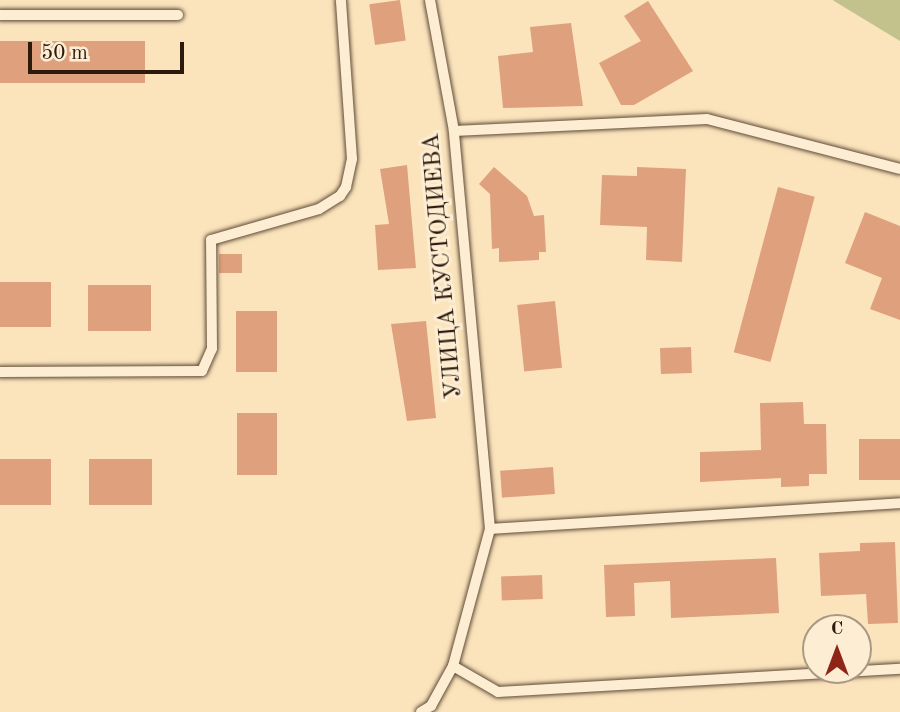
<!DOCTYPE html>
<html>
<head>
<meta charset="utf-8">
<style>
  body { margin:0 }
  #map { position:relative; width:900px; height:712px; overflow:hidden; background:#fbe4bc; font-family:"Old Standard TT",serif }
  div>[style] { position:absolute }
  .green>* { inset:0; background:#c3c28d }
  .building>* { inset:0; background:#dfa07d; transform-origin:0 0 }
  .roads { filter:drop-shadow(0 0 2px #604c39) drop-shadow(0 0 2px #604c39) }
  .lane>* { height:10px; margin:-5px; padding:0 5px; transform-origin:5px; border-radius:5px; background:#fcedd3 }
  span { translate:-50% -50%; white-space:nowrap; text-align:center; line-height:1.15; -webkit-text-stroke:6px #fcedd3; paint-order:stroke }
  .street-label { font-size:24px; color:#2c1a0d }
  .north { position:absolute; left:802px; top:614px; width:70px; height:70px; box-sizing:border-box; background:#fcedd3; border:2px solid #a99984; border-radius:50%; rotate:0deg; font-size:19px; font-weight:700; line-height:28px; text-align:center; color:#2c1a0d }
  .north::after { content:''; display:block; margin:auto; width:24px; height:32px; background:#8f2418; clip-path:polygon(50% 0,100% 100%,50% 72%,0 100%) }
  .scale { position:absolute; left:28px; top:42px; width:156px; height:32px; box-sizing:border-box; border:4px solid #2c1a0d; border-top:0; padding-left:9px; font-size:21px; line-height:24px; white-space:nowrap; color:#2c1a0d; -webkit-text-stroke:5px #fcedd3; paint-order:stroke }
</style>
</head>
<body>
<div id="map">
  <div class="green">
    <i style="clip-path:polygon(833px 0,900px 0,900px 41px,834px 1px)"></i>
  </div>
  <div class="building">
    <i style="left:400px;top:0;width:41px;height:31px;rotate:82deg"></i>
    <i style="clip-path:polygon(648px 1px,693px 71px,634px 105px,621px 105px,599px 63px,641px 41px,624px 16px)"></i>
    <i style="clip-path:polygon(571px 23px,583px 106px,503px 108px,498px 56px,533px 52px,530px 27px)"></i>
    <i style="left:145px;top:41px;width:42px;height:145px;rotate:90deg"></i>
    <i style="clip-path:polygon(407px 165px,416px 268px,378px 270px,375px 225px,389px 224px,380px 169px)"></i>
    <i style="clip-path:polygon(494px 167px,527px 196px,534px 216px,544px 215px,546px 252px,539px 252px,539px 260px,499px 262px,499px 248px,492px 249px,490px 194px,479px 184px)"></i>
    <i style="clip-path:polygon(637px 167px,686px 169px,682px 262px,646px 260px,647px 227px,600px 225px,602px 175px,637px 176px)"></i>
    <i style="left:778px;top:187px;width:38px;height:171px;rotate:15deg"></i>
    <i style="clip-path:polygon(865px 212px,900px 226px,900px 320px,870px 309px,882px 278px,845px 263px)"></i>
    <i style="left:219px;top:254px;width:23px;height:19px"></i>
    <i style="left:51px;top:282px;width:45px;height:51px;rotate:90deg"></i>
    <i style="left:88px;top:285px;width:63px;height:46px"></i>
    <i style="left:555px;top:301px;width:67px;height:38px;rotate:84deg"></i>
    <i style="left:236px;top:311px;width:41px;height:61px"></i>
    <i style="clip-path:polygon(426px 321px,436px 418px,407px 421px,391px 324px)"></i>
    <i style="left:691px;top:347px;width:26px;height:31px;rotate:88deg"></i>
    <i style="clip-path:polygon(803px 402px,804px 424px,826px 424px,827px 474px,809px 474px,809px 486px,781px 487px,781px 478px,700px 482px,700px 452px,761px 450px,760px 403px)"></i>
    <i style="left:237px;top:413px;width:40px;height:62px"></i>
    <i style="left:900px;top:439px;width:41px;height:41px;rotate:90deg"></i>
    <i style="left:51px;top:459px;width:46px;height:51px;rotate:90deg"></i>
    <i style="left:152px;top:459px;width:46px;height:63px;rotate:90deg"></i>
    <i style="left:553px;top:467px;width:27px;height:53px;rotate:86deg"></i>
    <i style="clip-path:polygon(895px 542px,898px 623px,868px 624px,866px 594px,821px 596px,819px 553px,860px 551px,860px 543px)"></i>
    <i style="clip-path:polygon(776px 558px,779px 613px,671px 618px,670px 581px,634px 583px,635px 616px,606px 617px,604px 565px)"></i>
    <i style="left:542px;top:575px;width:24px;height:41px;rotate:88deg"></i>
  </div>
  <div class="roads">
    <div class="lane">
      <i style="left:0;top:15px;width:178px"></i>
      <i style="left:454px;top:131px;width:253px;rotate:-2.7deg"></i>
      <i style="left:707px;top:119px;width:199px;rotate:14.5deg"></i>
      <i style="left:0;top:372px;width:202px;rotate:-0.3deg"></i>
      <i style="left:202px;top:371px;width:24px;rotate:-66deg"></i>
      <i style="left:212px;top:349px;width:109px;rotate:-90.5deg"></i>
      <i style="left:211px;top:240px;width:112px;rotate:-16deg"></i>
      <i style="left:319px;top:209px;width:25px;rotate:-32deg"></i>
      <i style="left:340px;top:196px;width:11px;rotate:-56deg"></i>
      <i style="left:346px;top:187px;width:29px;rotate:-78deg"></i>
      <i style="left:352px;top:159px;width:159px;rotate:-94deg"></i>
      <i style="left:490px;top:529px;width:411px;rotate:-3.6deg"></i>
      <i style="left:453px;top:666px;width:52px;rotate:30deg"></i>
      <i style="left:498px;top:692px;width:403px;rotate:-3.3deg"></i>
      <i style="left:421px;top:712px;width:12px;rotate:-31deg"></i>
      <i style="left:431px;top:706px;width:46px;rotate:-61.2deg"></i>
      <i style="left:453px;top:666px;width:142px;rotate:-74.9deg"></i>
      <i style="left:490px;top:529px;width:400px;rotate:-95.2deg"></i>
      <i style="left:454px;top:131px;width:133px;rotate:-100.4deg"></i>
    </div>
  </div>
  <div class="street-label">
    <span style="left:444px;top:266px;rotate:-95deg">УЛИЦА КУСТОДИЕВА</span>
  </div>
  <div class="north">С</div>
  <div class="scale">50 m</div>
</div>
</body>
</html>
